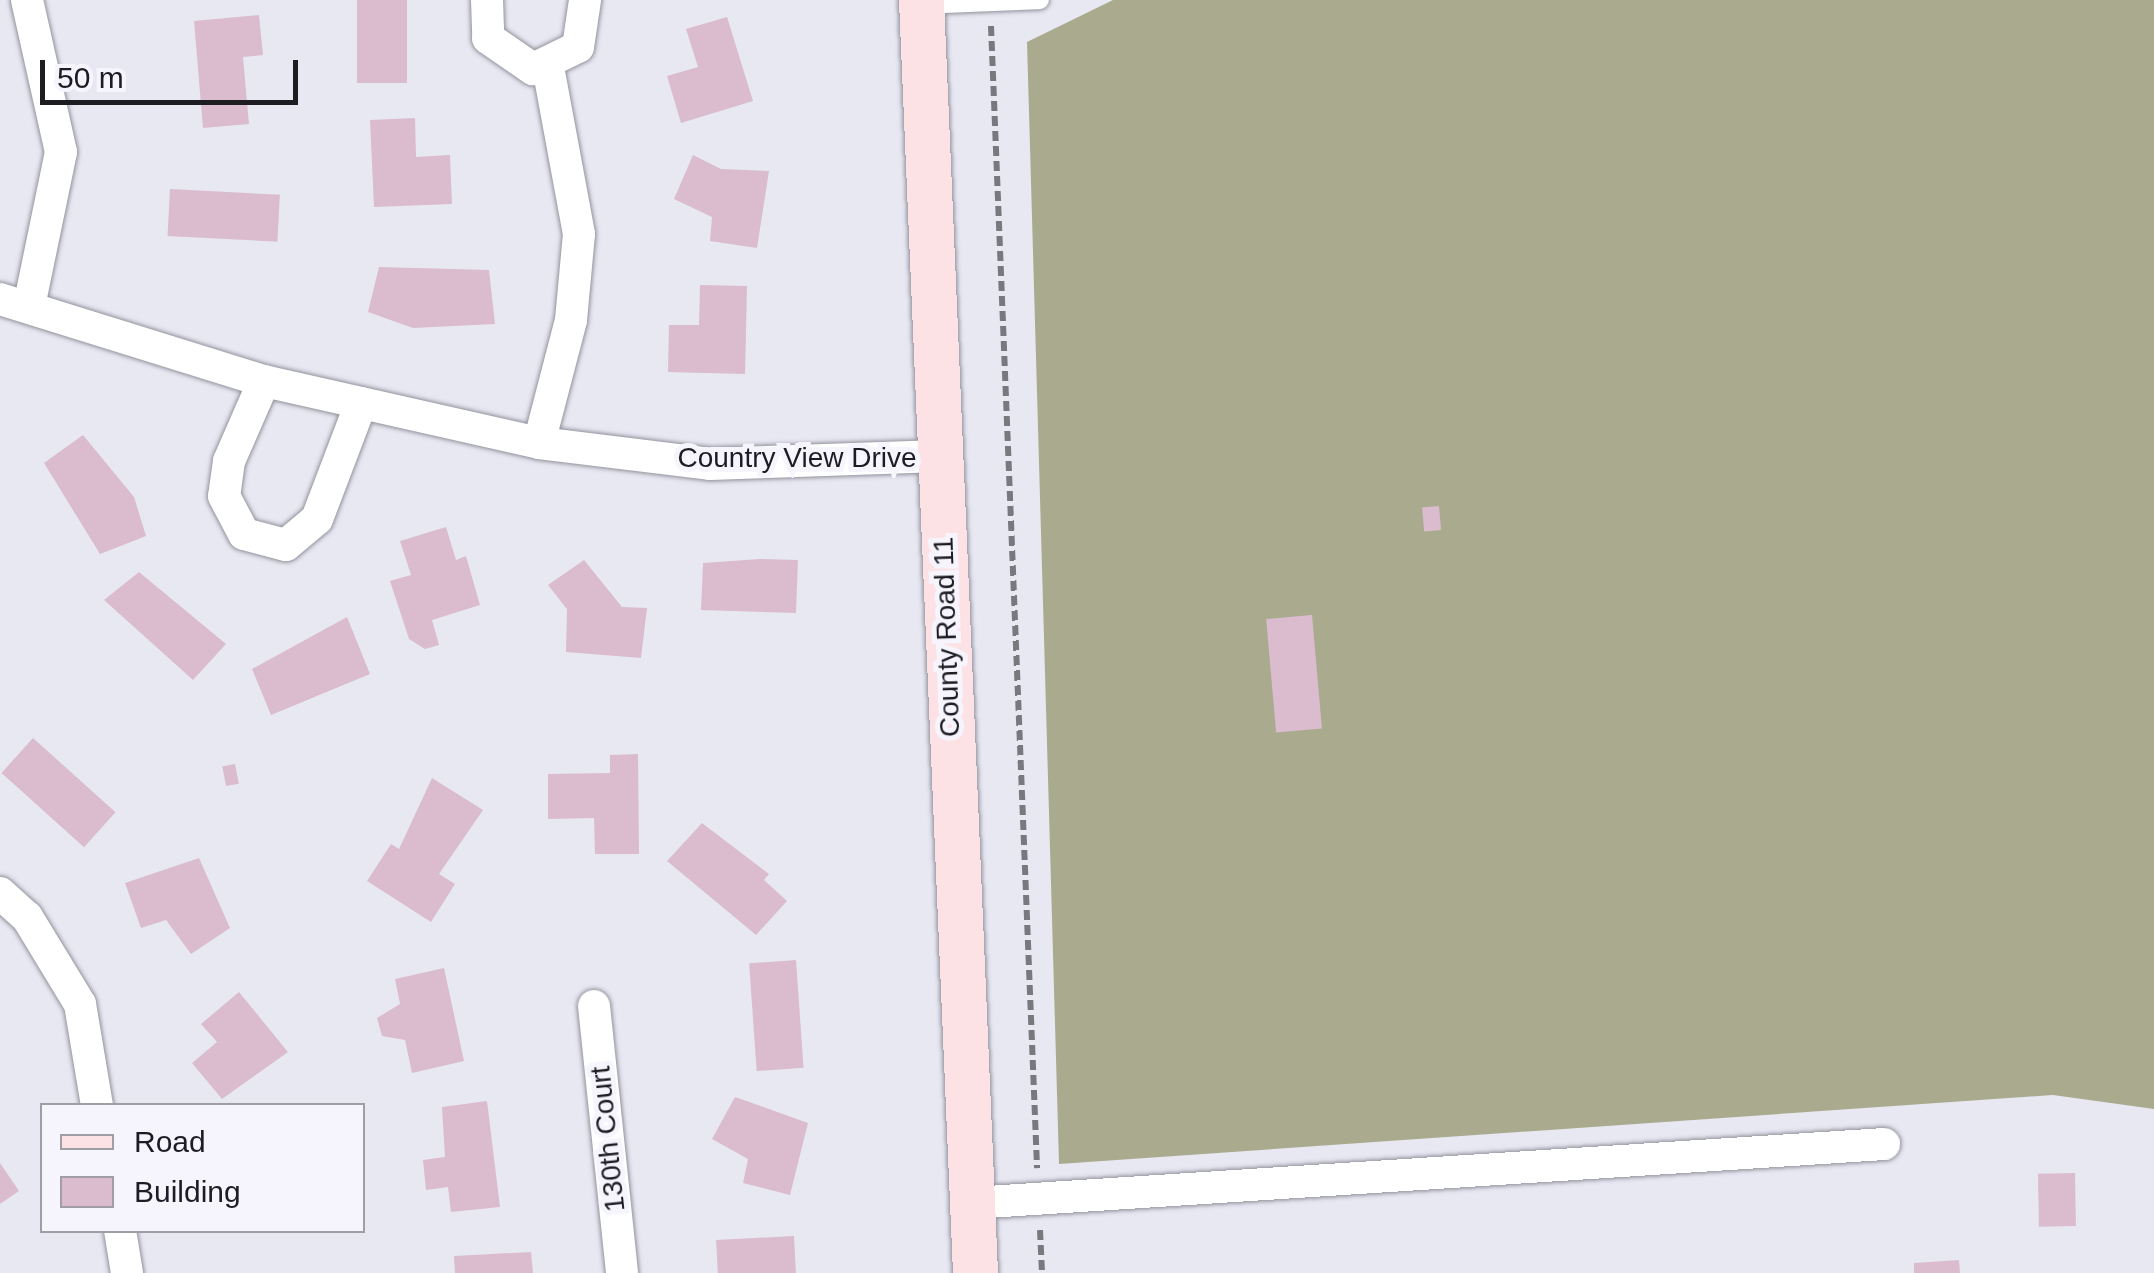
<!DOCTYPE html>
<html>
<head>
<meta charset="utf-8">
<style>
  body { margin:0 }
  #map { position:relative; width:2154px; height:1273px; overflow:hidden; background:#e8e8f3; font-family:Helvetica,sans-serif }
  div>[style] { position:absolute }
  .forest>* { inset:0; background:#aaab8e }
  .building>* { inset:0; background:#dabcce; transform-origin:0 0 }
  .path>* { height:6px; margin-top:-3px; transform-origin:0; background:repeating-linear-gradient(90deg,#78787f 0 10px,transparent 0 15px) }
  .roads { filter:drop-shadow(0 0 2px #93939d) drop-shadow(0 0 2px #93939d) }
  .lane>* { height:18px; margin:-9px; padding:0 9px; transform-origin:9px; border-radius:9px; background:#fff }
  .street>* { height:32px; margin:-16px; padding:0 16px; transform-origin:16px; border-radius:16px; background:#fff }
  .secondary>* { height:45px; margin:-22.5px; padding:0 22.5px; transform-origin:22.5px; border-radius:22.5px; background:#fce2e5 }
  span { translate:-50% -50%; white-space:nowrap; text-align:center; line-height:1.15; -webkit-text-stroke:10px #f6f5fe; paint-order:stroke }
  .street-label { font-size:28px; color:#1d1c20 }
  .legend { position:absolute; left:40px; top:1103px; width:325px; height:130px; box-sizing:border-box; background:#f6f5fe; border:2px solid #9f9ea5; margin:0; padding:12px 18px; list-style:none; font-size:30px; color:#1d1c20 }
  .legend li { display:flex; align-items:center; gap:20px; height:50px }
  .legend b { width:50px; border:2px solid #9f9ea5 }
  .scale { position:absolute; left:40px; top:60px; width:258px; height:45px; box-sizing:border-box; border:5px solid #1d1c20; border-top:0; padding-left:12px; font-size:30px; line-height:35px; white-space:nowrap; color:#1d1c20; -webkit-text-stroke:8px #f6f5fe; paint-order:stroke }
</style>
</head>
<body>
<div id="map">
  <div class="forest">
    <i style="clip-path:polygon(1113px 0,2154px 0,2154px 1109px,2053px 1095px,1059px 1164px,1027px 42px)"></i>
  </div>
  <div class="building">
    <i style="left:357px;top:0;width:50px;height:83px"></i>
    <i style="clip-path:polygon(259px 15px,263px 55px,243px 57px,249px 124px,203px 128px,194px 21px)"></i>
    <i style="clip-path:polygon(727px 17px,753px 101px,681px 123px,667px 76px,698px 67px,686px 29px)"></i>
    <i style="clip-path:polygon(415px 118px,416px 157px,450px 155px,452px 204px,374px 207px,370px 120px)"></i>
    <i style="clip-path:polygon(693px 155px,721px 169px,769px 171px,757px 248px,710px 241px,712px 217px,674px 199px)"></i>
    <i style="left:170px;top:189px;width:110px;height:47px;rotate:3deg"></i>
    <i style="clip-path:polygon(379px 267px,489px 270px,495px 324px,413px 328px,368px 312px)"></i>
    <i style="clip-path:polygon(700px 285px,747px 286px,745px 374px,668px 372px,669px 325px,699px 325px)"></i>
    <i style="clip-path:polygon(83px 435px,134px 497px,146px 536px,100px 554px,44px 463px)"></i>
    <i style="left:1439px;top:506px;width:24px;height:17px;rotate:85deg"></i>
    <i style="clip-path:polygon(446px 527px,456px 560px,466px 556px,480px 605px,432px 620px,439px 645px,425px 649px,409px 639px,390px 581px,411px 575px,400px 541px)"></i>
    <i style="clip-path:polygon(760px 559px,798px 560px,796px 613px,701px 610px,703px 563px)"></i>
    <i style="clip-path:polygon(584px 560px,622px 607px,647px 608px,641px 658px,566px 652px,567px 609px,548px 585px)"></i>
    <i style="clip-path:polygon(139px 572px,226px 644px,193px 680px,104px 600px)"></i>
    <i style="left:1312px;top:615px;width:114px;height:46px;rotate:85deg"></i>
    <i style="clip-path:polygon(347px 617px,370px 674px,271px 715px,252px 669px)"></i>
    <i style="left:33px;top:738px;width:111px;height:47px;rotate:42deg"></i>
    <i style="clip-path:polygon(638px 754px,639px 854px,595px 854px,594px 818px,548px 819px,548px 774px,610px 773px,610px 755px)"></i>
    <i style="left:235px;top:764px;width:20px;height:13px;rotate:79deg"></i>
    <i style="clip-path:polygon(432px 778px,483px 810px,439px 874px,455px 884px,431px 922px,367px 881px,391px 844px,399px 849px)"></i>
    <i style="clip-path:polygon(702px 823px,769px 874px,764px 880px,787px 901px,756px 935px,667px 861px)"></i>
    <i style="clip-path:polygon(199px 858px,230px 928px,191px 954px,166px 920px,141px 928px,125px 883px)"></i>
    <i style="left:796px;top:960px;width:108px;height:47px;rotate:86deg"></i>
    <i style="clip-path:polygon(444px 968px,464px 1061px,412px 1073px,405px 1040px,382px 1036px,377px 1018px,400px 1004px,395px 979px)"></i>
    <i style="clip-path:polygon(239px 992px,288px 1052px,222px 1099px,192px 1063px,217px 1042px,201px 1024px)"></i>
    <i style="clip-path:polygon(735px 1097px,808px 1123px,790px 1195px,743px 1183px,748px 1159px,712px 1139px)"></i>
    <i style="clip-path:polygon(487px 1101px,500px 1207px,451px 1212px,448px 1187px,426px 1190px,423px 1160px,445px 1157px,442px 1107px)"></i>
    <i style="clip-path:polygon(0 1163px,19px 1191px,0 1204px)"></i>
    <i style="left:2075px;top:1173px;width:53px;height:37px;rotate:89deg"></i>
    <i style="left:794px;top:1236px;width:37px;height:78px;rotate:87deg"></i>
    <i style="clip-path:polygon(531px 1252px,533px 1273px,455px 1273px,454px 1256px)"></i>
    <i style="clip-path:polygon(1959px 1260px,1960px 1273px,1914px 1273px,1914px 1263px)"></i>
  </div>
  <div class="path">
    <i style="left:991px;top:26px;width:1143px;rotate:87.69deg"></i>
    <i style="left:1040px;top:1230px;width:43px;rotate:87.3deg"></i>
  </div>
  <div class="roads">
    <div class="lane">
      <i style="left:922px;top:5px;width:118px;rotate:-2.4deg"></i>
    </div>
    <div class="street">
      <i style="left:27px;top:0;width:156px;rotate:77.4deg"></i>
      <i style="left:61px;top:152px;width:157px;rotate:101.7deg"></i>
      <i style="left:487px;top:0;width:38px;rotate:88deg"></i>
      <i style="left:488px;top:38px;width:55px;rotate:34.6deg"></i>
      <i style="left:533px;top:69px;width:50px;rotate:-26.1deg"></i>
      <i style="left:578px;top:47px;width:48px;rotate:-81.5deg"></i>
      <i style="left:0;top:299px;width:276px;rotate:17.3deg"></i>
      <i style="left:264px;top:381px;width:282px;rotate:12.7deg"></i>
      <i style="left:539px;top:443px;width:172px;rotate:7deg"></i>
      <i style="left:710px;top:464px;width:230px;rotate:-2deg"></i>
      <i style="left:264px;top:381px;width:87px;rotate:113.6deg"></i>
      <i style="left:229px;top:461px;width:35px;rotate:98deg"></i>
      <i style="left:224px;top:496px;width:43px;rotate:62.2deg"></i>
      <i style="left:244px;top:534px;width:43px;rotate:14.7deg"></i>
      <i style="left:286px;top:545px;width:40px;rotate:-40deg"></i>
      <i style="left:317px;top:519px;width:124px;rotate:-69.2deg"></i>
      <i style="left:539px;top:443px;width:127px;rotate:-75.4deg"></i>
      <i style="left:571px;top:320px;width:86px;rotate:-84.7deg"></i>
      <i style="left:579px;top:234px;width:170px;rotate:-100.5deg"></i>
      <i style="left:0;top:893px;width:36px;rotate:42deg"></i>
      <i style="left:27px;top:917px;width:102px;rotate:58.7deg"></i>
      <i style="left:80px;top:1004px;width:103px;rotate:80.5deg"></i>
      <i style="left:594px;top:1006px;width:268px;rotate:84deg"></i>
      <i style="left:972px;top:1203px;width:914px;rotate:-3.7deg"></i>
      <i style="left:120px;top:1230px;width:44px;rotate:80.8deg"></i>
    </div>
    <div class="secondary">
      <i style="left:921px;top:0;width:1274px;rotate:87.57deg"></i>
    </div>
  </div>
  <div class="street-label">
    <span style="left:797px;top:458px">Country View Drive</span>
    <span style="left:947px;top:637px;rotate:-92deg">County Road 11</span>
    <span style="left:608px;top:1139px;rotate:-96deg">130th Court</span>
  </div>
  <ul class="legend">
  <li><b style="height:12px;background:#fce2e5"></b>Road</li>
  <li><b style="height:28px;background:#dabcce"></b>Building</li>
  </ul>
  <div class="scale">50 m</div>
</div>
</body>
</html>
